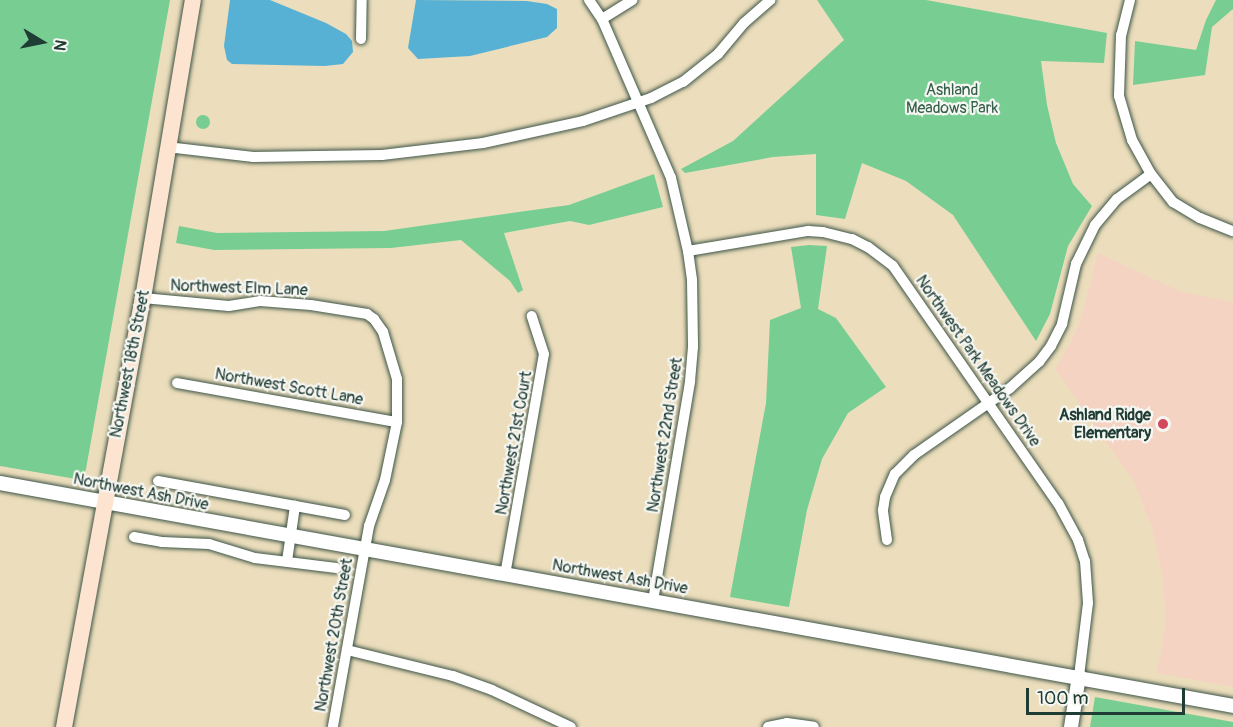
<!DOCTYPE html>
<html>
<head>
<meta charset="utf-8">
<style>
  body { margin:0 }
  #map { position:relative; width:1233px; height:727px; overflow:hidden; background:#ecdebc; font-family:Pangolin,sans-serif }
  div>[style] { position:absolute }
  .built>* { inset:0; background:#f5d3c2 }
  .green>* { inset:0; background:#78ce92 }
  .round { border-radius:50% }
  .water>* { inset:0; background:#57b1d4 }
  .roads { filter:drop-shadow(0 0 2px #3e5548) drop-shadow(0 0 2px #3e5548) }
  .minor>* { height:10px; margin:-5px; padding:0 5px; transform-origin:5px; border-radius:5px; background:#fff }
  .tertiary>* { height:14px; margin:-7px; padding:0 7px; transform-origin:7px; border-radius:7px; background:#fff }
  .secondary>* { height:16px; margin:-8px; padding:0 8px; transform-origin:8px; border-radius:8px; background:#fde4d1 }
  .dots>* { width:16px; height:16px; translate:-50% -50%; box-sizing:border-box; border:3px solid #f6f6f2; border-radius:50% }
  span { translate:-50% -50%; white-space:nowrap; text-align:center; line-height:1.15; -webkit-text-stroke:4.5px #f6f6f2; paint-order:stroke }
  .park-label { font-size:16px; color:#35614c }
  .street-label { font-size:16px; color:#1f3d34 }
  .poi-label { font-size:16px; color:#1f3d34; font-weight:700 }
  .right { translate:-100% -50%; text-align:right }
  .north { position:absolute; left:12px; top:12px; width:60px; height:60px; -webkit-text-stroke:4px #f6f6f2; paint-order:stroke; rotate:100deg; font-size:16px; font-weight:700; line-height:24px; text-align:center; color:#1f3d34 }
  .north::after { content:''; display:block; margin:auto; width:21px; height:27px; background:#1f3d34; clip-path:polygon(50% 0,100% 100%,50% 72%,0 100%) }
  .scale { position:absolute; left:1026px; top:688px; width:159px; height:27px; box-sizing:border-box; border:3px solid #1f3d34; border-top:0; padding-left:8px; font-size:18px; line-height:21px; white-space:nowrap; color:#1f3d34; -webkit-text-stroke:4px #f6f6f2; paint-order:stroke }
</style>
</head>
<body>
<div id="map">
  <div class="built">
    <i style="clip-path:polygon(1098px 253px,1182px 292px,1233px 302px,1233px 687px,1157px 673px,1166px 622px,1162px 573px,1151px 525px,1133px 480px,1055px 369px,1071px 342px,1081px 319px)"></i>
  </div>
  <div class="green">
    <i style="clip-path:polygon(0 0,170px 0,86px 469px,84px 475px,76px 479px,0 466px)"></i>
    <i style="clip-path:polygon(817px 0,926px 0,1107px 33px,1104px 63px,1041px 61px,1047px 105px,1056px 143px,1073px 184px,1092px 206px,1068px 246px,1050px 314px,1036px 341px,953px 215px,906px 181px,862px 163px,845px 219px,816px 215px,816px 154px,773px 157px,685px 173px,681px 169px,733px 141px,844px 40px)"></i>
    <i style="clip-path:polygon(1216px 0,1233px 0,1233px 9px,1212px 27px,1205px 75px,1133px 85px,1135px 41px,1196px 50px,1206px 20px)"></i>
    <i class="round" style="left:196px;top:115px;width:14px;height:14px"></i>
    <i style="clip-path:polygon(654px 174px,663px 207px,589px 225px,570px 221px,504px 233px,523px 290px,518px 293px,510px 281px,461px 240px,391px 248px,214px 250px,176px 243px,179px 226px,217px 233px,384px 231px,569px 205px)"></i>
    <i style="clip-path:polygon(809px 245px,827px 246px,818px 309px,836px 318px,886px 387px,848px 413px,822px 459px,807px 510px,789px 607px,730px 597px,766px 403px,770px 320px,801px 308px,791px 247px)"></i>
    <i style="clip-path:polygon(1095px 697px,1233px 722px,1233px 727px,1090px 727px)"></i>
  </div>
  <div class="water">
    <i style="clip-path:polygon(230px 0,270px 0,326px 23px,346px 34px,352px 41px,353px 52px,343px 64px,325px 66px,232px 64px,227px 60px,224px 46px)"></i>
    <i style="clip-path:polygon(416px 0,527px 1px,547px 4px,557px 9px,557px 28px,547px 37px,470px 56px,418px 59px,408px 48px)"></i>
  </div>
  <div class="roads">
    <div class="minor">
      <i style="left:589px;top:0;width:23px;rotate:56deg"></i>
      <i style="left:602px;top:19px;width:173px;rotate:66.5deg"></i>
      <i style="left:671px;top:178px;width:75px;rotate:76.9deg"></i>
      <i style="left:688px;top:251px;width:29px;rotate:82deg"></i>
      <i style="left:692px;top:280px;width:67px;rotate:89.1deg"></i>
      <i style="left:693px;top:347px;width:35px;rotate:95deg"></i>
      <i style="left:690px;top:382px;width:221px;rotate:99.6deg"></i>
      <i style="left:1130px;top:0;width:36px;rotate:104deg"></i>
      <i style="left:1121px;top:35px;width:61px;rotate:91.9deg"></i>
      <i style="left:1119px;top:96px;width:46px;rotate:73.5deg"></i>
      <i style="left:1132px;top:140px;width:39px;rotate:61deg"></i>
      <i style="left:1151px;top:174px;width:36px;rotate:52deg"></i>
      <i style="left:1173px;top:202px;width:31px;rotate:31deg"></i>
      <i style="left:1200px;top:218px;width:35px;rotate:22deg"></i>
      <i style="left:602px;top:19px;width:36px;rotate:-32deg"></i>
      <i style="left:361px;top:39px;width:39px;rotate:-89deg"></i>
      <i style="left:167px;top:147px;width:87px;rotate:6.6deg"></i>
      <i style="left:253px;top:157px;width:129px;rotate:-0.9deg"></i>
      <i style="left:382px;top:155px;width:102px;rotate:-6.8deg"></i>
      <i style="left:483px;top:143px;width:102px;rotate:-12.4deg"></i>
      <i style="left:583px;top:121px;width:72px;rotate:-18.7deg"></i>
      <i style="left:651px;top:98px;width:36px;rotate:-27deg"></i>
      <i style="left:683px;top:82px;width:45px;rotate:-38.7deg"></i>
      <i style="left:718px;top:54px;width:40px;rotate:-50deg"></i>
      <i style="left:744px;top:23px;width:35px;rotate:-41deg"></i>
      <i style="left:688px;top:251px;width:122px;rotate:-9.5deg"></i>
      <i style="left:808px;top:231px;width:15px;rotate:4deg"></i>
      <i style="left:823px;top:232px;width:30px;rotate:14deg"></i>
      <i style="left:852px;top:239px;width:18px;rotate:27deg"></i>
      <i style="left:868px;top:247px;width:31px;rotate:37deg"></i>
      <i style="left:893px;top:266px;width:289px;rotate:55.2deg"></i>
      <i style="left:1058px;top:503px;width:42px;rotate:61.6deg"></i>
      <i style="left:1078px;top:540px;width:22px;rotate:72deg"></i>
      <i style="left:1085px;top:561px;width:42px;rotate:85.9deg"></i>
      <i style="left:1088px;top:603px;width:74px;rotate:97deg"></i>
      <i style="left:143px;top:298px;width:86px;rotate:5.3deg"></i>
      <i style="left:229px;top:306px;width:31px;rotate:-9deg"></i>
      <i style="left:260px;top:301px;width:51px;rotate:4.5deg"></i>
      <i style="left:311px;top:305px;width:57px;rotate:9.1deg"></i>
      <i style="left:367px;top:314px;width:9px;rotate:36deg"></i>
      <i style="left:374px;top:319px;width:16px;rotate:55deg"></i>
      <i style="left:383px;top:332px;width:49px;rotate:73.4deg"></i>
      <i style="left:397px;top:379px;width:43px;rotate:90deg"></i>
      <i style="left:397px;top:422px;width:59px;rotate:101.7deg"></i>
      <i style="left:385px;top:480px;width:49px;rotate:109.2deg"></i>
      <i style="left:369px;top:526px;width:204px;rotate:100.2deg"></i>
      <i style="left:177px;top:383px;width:223px;rotate:10.1deg"></i>
      <i style="left:158px;top:481px;width:190px;rotate:10.3deg"></i>
      <i style="left:134px;top:537px;width:28px;rotate:10deg"></i>
      <i style="left:162px;top:542px;width:47px;rotate:2.4deg"></i>
      <i style="left:209px;top:544px;width:48px;rotate:16.9deg"></i>
      <i style="left:255px;top:558px;width:82px;rotate:7deg"></i>
      <i style="left:887px;top:540px;width:30px;rotate:-98deg"></i>
      <i style="left:883px;top:510px;width:13px;rotate:-81deg"></i>
      <i style="left:885px;top:497px;width:25px;rotate:-67deg"></i>
      <i style="left:895px;top:474px;width:27px;rotate:-45deg"></i>
      <i style="left:914px;top:455px;width:117px;rotate:-34.9deg"></i>
      <i style="left:1010px;top:388px;width:39px;rotate:-42deg"></i>
      <i style="left:1039px;top:362px;width:20px;rotate:-53deg"></i>
      <i style="left:1051px;top:346px;width:25px;rotate:-63deg"></i>
      <i style="left:1062px;top:324px;width:62px;rotate:-76.9deg"></i>
      <i style="left:1076px;top:264px;width:43px;rotate:-64deg"></i>
      <i style="left:1095px;top:225px;width:34px;rotate:-50deg"></i>
      <i style="left:1117px;top:199px;width:42px;rotate:-36.3deg"></i>
      <i style="left:287px;top:561px;width:56px;rotate:-81.7deg"></i>
      <i style="left:505px;top:575px;width:224px;rotate:-80deg"></i>
      <i style="left:544px;top:354px;width:40px;rotate:-108deg"></i>
      <i style="left:347px;top:650px;width:109px;rotate:13.8deg"></i>
      <i style="left:453px;top:676px;width:41px;rotate:19.7deg"></i>
      <i style="left:492px;top:690px;width:87px;rotate:25.1deg"></i>
      <i style="left:768px;top:727px;width:19px;rotate:-12deg"></i>
      <i style="left:787px;top:723px;width:27px;rotate:8deg"></i>
    </div>
    <div class="tertiary">
      <i style="left:0;top:483px;width:1253px;rotate:10.25deg"></i>
      <i style="left:1071px;top:727px;width:52px;rotate:-81.1deg"></i>
    </div>
    <div class="secondary">
      <i style="left:64px;top:727px;width:436px;rotate:-79.6deg"></i>
      <i style="left:143px;top:298px;width:302px;rotate:-80.5deg"></i>
    </div>
  </div>
  <div class="dots">
    <i style="left:1163px;top:424px;background:#d1495b"></i>
  </div>
  <div class="park-label">
    <span style="left:952px;top:99px">Ashland<br>Meadows Park</span>
  </div>
  <div class="street-label">
    <span style="left:239px;top:288px;rotate:2deg">Northwest Elm Lane</span>
    <span style="left:978px;top:361px;rotate:55deg">Northwest Park Meadows Drive</span>
    <span style="left:130px;top:364px;rotate:-79deg">Northwest 18th Street</span>
    <span style="left:289px;top:387px;rotate:10deg">Northwest Scott Lane</span>
    <span style="left:665px;top:435px;rotate:-81deg">Northwest 22nd Street</span>
    <span style="left:514px;top:443px;rotate:-80deg">Northwest 21st Court</span>
    <span style="left:141px;top:492px;rotate:11deg">Northwest Ash Drive</span>
    <span style="left:620px;top:577px;rotate:10deg">Northwest Ash Drive</span>
    <span style="left:334px;top:635px;rotate:-80deg">Northwest 20th Street</span>
  </div>
  <div class="poi-label">
    <span class="right" style="left:1151px;top:424px">Ashland Ridge<br>Elementary</span>
  </div>
  <div class="north">N</div>
  <div class="scale">100 m</div>
</div>
</body>
</html>
